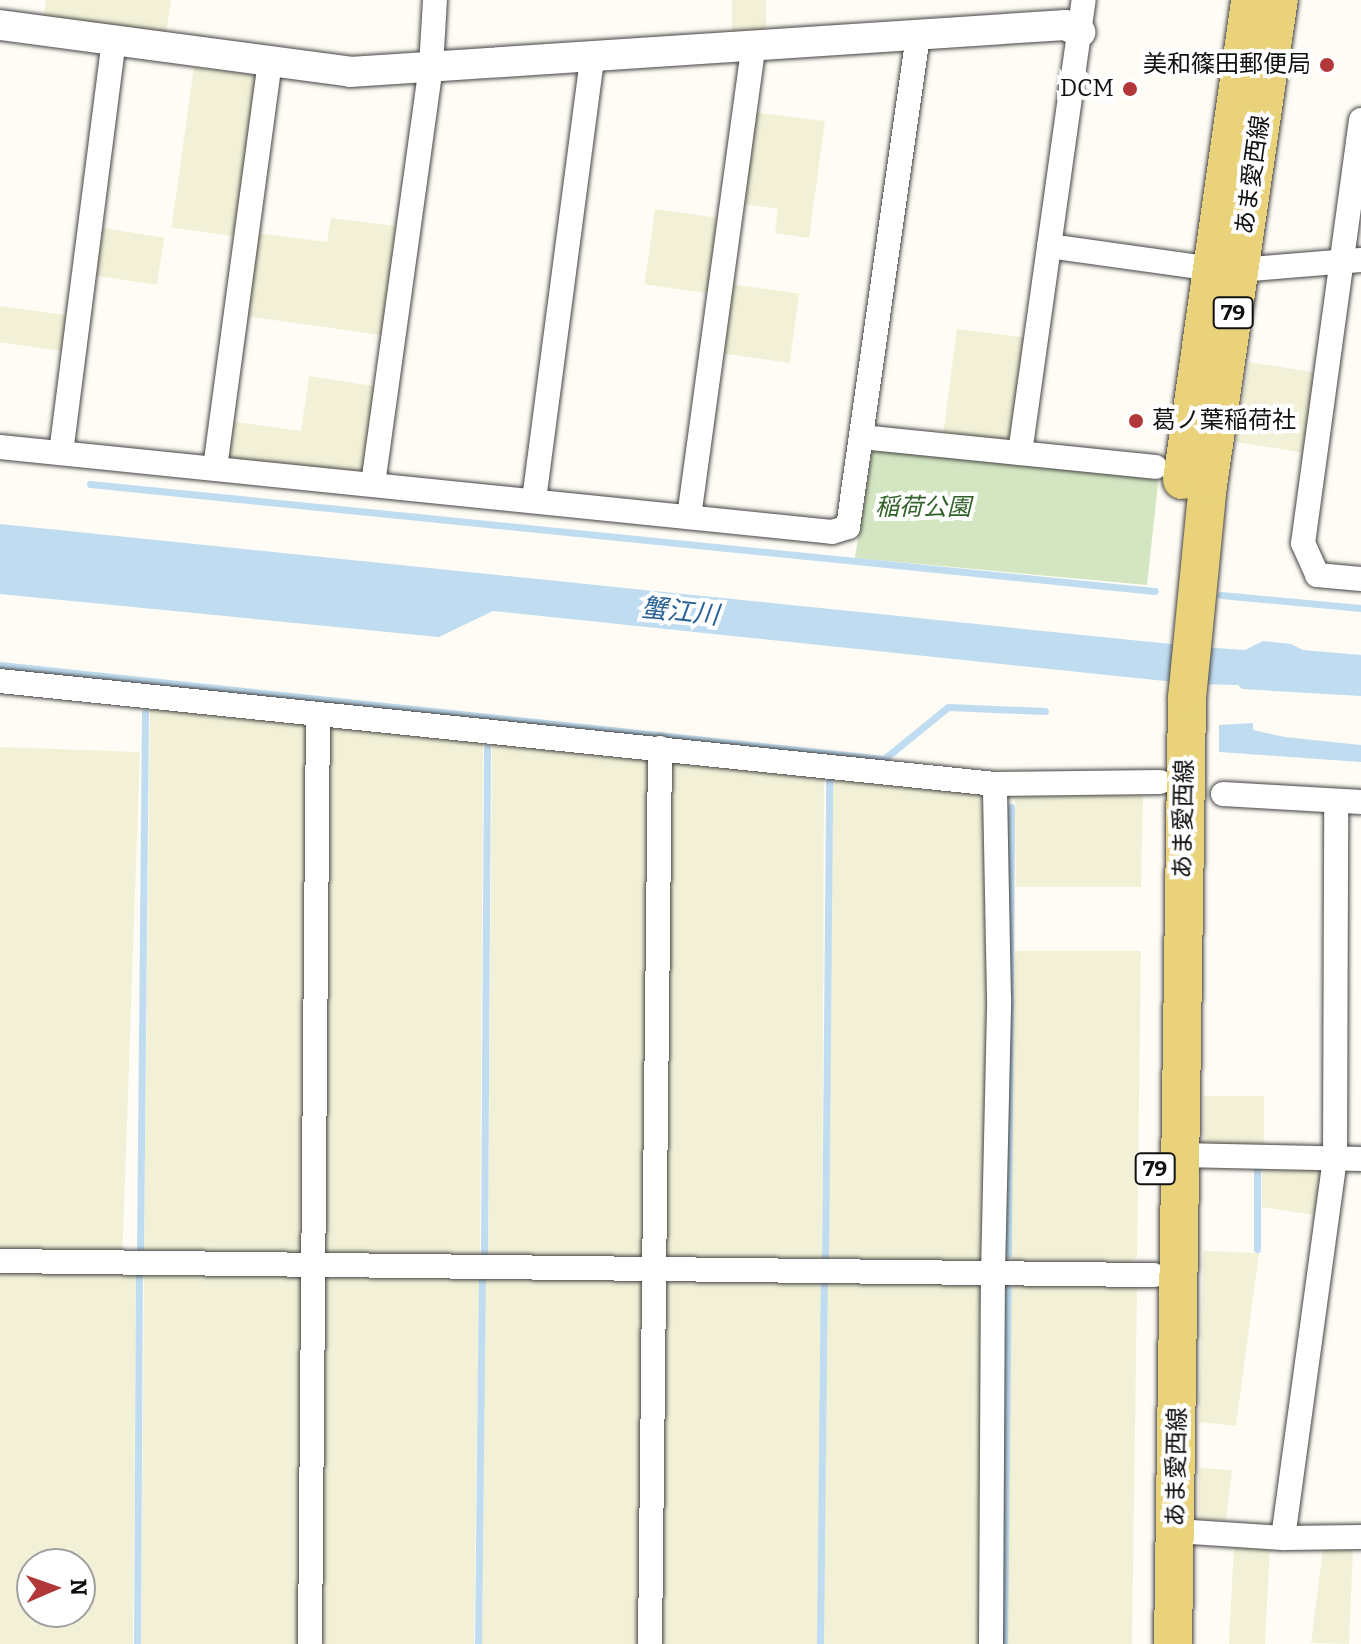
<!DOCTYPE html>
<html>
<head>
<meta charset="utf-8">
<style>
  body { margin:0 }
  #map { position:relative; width:1361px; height:1644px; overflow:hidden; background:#fefcf5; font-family:Bitter,"Noto Sans JP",serif }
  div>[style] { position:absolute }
  .farmland>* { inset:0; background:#f2f1d7; transform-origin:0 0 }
  .green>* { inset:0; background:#d3e6c1 }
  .water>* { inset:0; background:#bfdcf0 }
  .stream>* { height:7px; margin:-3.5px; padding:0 3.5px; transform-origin:3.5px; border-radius:3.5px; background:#bfdcf0 }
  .roads { filter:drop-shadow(0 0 2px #444) drop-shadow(0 0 2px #444) }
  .minor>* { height:24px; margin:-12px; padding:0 12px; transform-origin:12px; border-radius:12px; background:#fff }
  .tertiary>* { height:30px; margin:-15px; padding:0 15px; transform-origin:15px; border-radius:15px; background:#fff }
  .primary>* { height:38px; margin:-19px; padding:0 19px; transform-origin:19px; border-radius:19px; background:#e9d27a }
  .dots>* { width:22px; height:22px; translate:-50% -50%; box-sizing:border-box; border:4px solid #fff; border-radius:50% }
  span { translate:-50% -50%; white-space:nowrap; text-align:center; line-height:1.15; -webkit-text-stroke:8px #fff; paint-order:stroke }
  .shield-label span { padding:2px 6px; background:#fff; border:2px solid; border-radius:6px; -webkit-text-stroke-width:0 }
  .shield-label { font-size:22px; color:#111; font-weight:700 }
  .poi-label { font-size:24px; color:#111 }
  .right { translate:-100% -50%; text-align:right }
  .left { translate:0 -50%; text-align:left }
  .street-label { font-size:24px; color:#111 }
  .park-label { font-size:24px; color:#316227; font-style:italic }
  .water-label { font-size:26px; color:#276196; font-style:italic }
  .north { position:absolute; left:16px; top:1548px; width:80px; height:80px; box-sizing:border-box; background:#fff; border:2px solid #a0a0a0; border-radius:50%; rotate:88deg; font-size:22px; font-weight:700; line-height:32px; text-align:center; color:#111 }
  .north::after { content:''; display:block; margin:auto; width:28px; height:36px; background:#b23739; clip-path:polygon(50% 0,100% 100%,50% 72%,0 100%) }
</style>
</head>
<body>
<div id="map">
  <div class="farmland">
    <i style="clip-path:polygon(46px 0,171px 0,166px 35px,44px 16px)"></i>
    <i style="left:732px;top:0;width:34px;height:34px"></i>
    <i style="left:194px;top:67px;width:63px;height:162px;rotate:8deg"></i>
    <i style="clip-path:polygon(753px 112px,825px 121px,809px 238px,775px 233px,778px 209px,741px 204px)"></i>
    <i style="left:655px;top:209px;width:68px;height:76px;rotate:8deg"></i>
    <i style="clip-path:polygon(331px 218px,402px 227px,388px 336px,245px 316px,256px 233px,327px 242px)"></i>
    <i style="left:103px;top:228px;width:62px;height:48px;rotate:9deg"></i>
    <i style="left:731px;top:284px;width:69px;height:70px;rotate:8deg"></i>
    <i style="left:0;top:306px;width:69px;height:36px;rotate:8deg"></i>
    <i style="clip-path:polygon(957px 329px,1027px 338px,1014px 433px,1004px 440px,943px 435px)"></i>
    <i style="left:1249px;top:362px;width:67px;height:81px;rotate:9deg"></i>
    <i style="clip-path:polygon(309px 376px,379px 387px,368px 465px,359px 473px,234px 460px,226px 452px,230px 421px,301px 431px)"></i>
    <i style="clip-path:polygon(150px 705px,302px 720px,309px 728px,305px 1249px,295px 1257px,144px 1255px)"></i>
    <i style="clip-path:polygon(340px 724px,483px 740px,480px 1258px,331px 1255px,321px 1248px,326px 732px)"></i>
    <i style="clip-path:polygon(492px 740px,646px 756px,652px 764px,647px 1251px,640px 1261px,488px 1258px)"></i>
    <i style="left:0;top:747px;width:140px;height:506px;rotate:2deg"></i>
    <i style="clip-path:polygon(678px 759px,824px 774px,822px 1262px,675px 1261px,664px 1253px,669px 766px)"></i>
    <i style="clip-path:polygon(833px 775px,982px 793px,988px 804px,987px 1255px,978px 1262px,828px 1258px)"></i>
    <i style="clip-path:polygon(1015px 790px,1135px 790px,1143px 798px,1141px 887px,1016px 887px)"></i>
    <i style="clip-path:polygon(1015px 951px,1141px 951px,1137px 1257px,1130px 1263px,1013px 1261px,1010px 1258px)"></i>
    <i style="left:1203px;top:1096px;width:61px;height:48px"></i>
    <i style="clip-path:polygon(1262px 1166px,1316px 1167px,1325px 1177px,1320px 1216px,1262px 1207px)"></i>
    <i style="clip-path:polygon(1203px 1251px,1259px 1253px,1236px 1426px,1199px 1422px)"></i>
    <i style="clip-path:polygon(evenodd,0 1268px,136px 1269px,133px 1644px,0 1644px,0 1268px,32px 1564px,80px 1564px,80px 1612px,32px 1612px,32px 1564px)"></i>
    <i style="clip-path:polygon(144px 1270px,298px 1272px,306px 1282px,303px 1644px,141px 1644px)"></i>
    <i style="clip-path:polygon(332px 1273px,479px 1274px,474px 1644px,318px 1644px,322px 1283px)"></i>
    <i style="clip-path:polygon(485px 1275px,639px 1277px,646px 1287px,642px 1644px,482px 1644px)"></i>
    <i style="clip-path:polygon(676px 1277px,822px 1279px,817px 1644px,659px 1644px,664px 1288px)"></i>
    <i style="clip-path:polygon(827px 1280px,978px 1283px,988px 1291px,985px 1644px,823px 1644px)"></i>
    <i style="clip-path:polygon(1131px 1284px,1137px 1289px,1132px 1644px,1006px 1644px,1010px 1285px)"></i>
    <i style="clip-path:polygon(1199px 1468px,1232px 1470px,1226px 1520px,1199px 1520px)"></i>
    <i style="left:1234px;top:1546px;width:36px;height:99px;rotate:3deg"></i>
    <i style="clip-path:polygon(1323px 1548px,1353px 1549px,1349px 1644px,1311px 1643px)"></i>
  </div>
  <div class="green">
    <i style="clip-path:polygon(881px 448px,1159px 475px,1147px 585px,855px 558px,872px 453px)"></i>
  </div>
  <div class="water">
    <i style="clip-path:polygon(0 524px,1200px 647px,1245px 650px,1263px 641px,1291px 644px,1303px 650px,1361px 655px,1361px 696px,1242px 689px,1238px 685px,1194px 684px,493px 611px,439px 637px,0 594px)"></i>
    <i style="clip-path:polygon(1253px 723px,1253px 730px,1285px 737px,1361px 745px,1361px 762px,1219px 752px,1219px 725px)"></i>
  </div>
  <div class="stream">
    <i style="left:90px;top:484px;width:1070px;rotate:5.74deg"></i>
    <i style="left:1221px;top:595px;width:141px;rotate:5.3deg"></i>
    <i style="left:0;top:665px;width:889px;rotate:6.07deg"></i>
    <i style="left:884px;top:759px;width:82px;rotate:-39.1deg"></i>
    <i style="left:948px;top:707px;width:97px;rotate:2.4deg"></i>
    <i style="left:1257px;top:1168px;width:81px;rotate:90deg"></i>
    <i style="left:140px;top:1254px;width:541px;rotate:-89.47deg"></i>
    <i style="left:1008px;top:1254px;width:447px;rotate:-89.6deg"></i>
    <i style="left:484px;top:1256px;width:508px;rotate:-89.66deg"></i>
    <i style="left:825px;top:1261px;width:479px;rotate:-89.5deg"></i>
    <i style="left:137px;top:1644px;width:372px;rotate:-89.7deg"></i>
    <i style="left:478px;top:1644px;width:368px;rotate:-89.4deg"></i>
    <i style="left:820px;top:1644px;width:364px;rotate:-89.4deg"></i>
    <i style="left:1004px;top:1644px;width:356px;rotate:-89.4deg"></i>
  </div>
  <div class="roads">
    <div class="minor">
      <i style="left:1361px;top:120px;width:427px;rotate:97.8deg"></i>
      <i style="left:1303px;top:543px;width:35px;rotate:66deg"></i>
      <i style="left:1317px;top:575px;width:44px;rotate:5.2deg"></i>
      <i style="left:1049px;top:246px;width:165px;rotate:8deg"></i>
      <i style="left:1239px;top:270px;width:122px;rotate:-4.7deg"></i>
      <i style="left:861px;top:437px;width:296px;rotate:5.8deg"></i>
      <i style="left:0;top:447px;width:836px;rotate:5.83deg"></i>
      <i style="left:832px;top:532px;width:17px;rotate:-17deg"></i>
      <i style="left:848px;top:527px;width:496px;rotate:-81.9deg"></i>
      <i style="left:61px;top:453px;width:416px;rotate:-82.7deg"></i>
      <i style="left:1020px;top:453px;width:457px;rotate:-82deg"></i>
      <i style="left:215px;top:468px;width:411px;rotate:-82.3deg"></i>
      <i style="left:373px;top:484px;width:421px;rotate:-82.1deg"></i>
      <i style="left:431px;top:67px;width:67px;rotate:-86.6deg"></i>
      <i style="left:534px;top:500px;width:446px;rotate:-82.5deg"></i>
      <i style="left:689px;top:517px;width:474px;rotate:-82.2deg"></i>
      <i style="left:0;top:681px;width:1000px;rotate:5.91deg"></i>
      <i style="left:995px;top:784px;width:165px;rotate:-0.7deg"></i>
      <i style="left:1223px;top:794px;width:138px;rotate:3.3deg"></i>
      <i style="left:1181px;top:1155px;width:180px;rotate:1.3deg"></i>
      <i style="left:0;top:1261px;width:1154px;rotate:0.7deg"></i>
      <i style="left:1176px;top:1531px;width:107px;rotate:3.7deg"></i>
      <i style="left:1283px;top:1538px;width:78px;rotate:-0.7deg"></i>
      <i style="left:1283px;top:1538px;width:384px;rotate:-82.2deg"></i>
      <i style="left:1335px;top:1158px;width:357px;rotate:-89.8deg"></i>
      <i style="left:310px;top:1644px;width:930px;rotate:-89.51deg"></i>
      <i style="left:650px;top:1644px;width:896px;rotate:-89.36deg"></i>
      <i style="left:991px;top:1644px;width:371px;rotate:-89.7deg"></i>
      <i style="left:993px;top:1273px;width:274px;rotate:-88.7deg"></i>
      <i style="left:999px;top:999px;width:215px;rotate:-91.1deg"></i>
    </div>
    <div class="tertiary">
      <i style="left:0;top:25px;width:353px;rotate:7.6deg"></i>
      <i style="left:350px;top:72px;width:717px;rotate:-3.76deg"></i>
      <i style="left:1065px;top:25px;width:17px;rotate:25deg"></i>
    </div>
    <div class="primary">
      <i style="left:1182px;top:480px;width:485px;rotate:-81.9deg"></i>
      <i style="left:1173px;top:1644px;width:946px;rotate:-89.15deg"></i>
      <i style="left:1187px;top:698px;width:214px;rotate:-84.4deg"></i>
      <i style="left:1208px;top:485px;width:490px;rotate:-81.7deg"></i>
    </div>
  </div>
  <div class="dots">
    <i style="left:1327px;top:65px;background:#b23739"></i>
    <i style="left:1130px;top:89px;background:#b23739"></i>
    <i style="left:1136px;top:421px;background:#b23739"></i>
  </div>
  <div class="shield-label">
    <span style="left:1233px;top:313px">79</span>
    <span style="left:1155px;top:1169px">79</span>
  </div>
  <div class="poi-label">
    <span class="right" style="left:1311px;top:65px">美和篠田郵便局</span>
    <span class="right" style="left:1114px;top:89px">DCM</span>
    <span class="left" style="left:1152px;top:421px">葛ノ葉稲荷社</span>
  </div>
  <div class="street-label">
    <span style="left:1253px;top:175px;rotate:-82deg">あま愛西線</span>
    <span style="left:1184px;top:819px;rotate:-89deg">あま愛西線</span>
    <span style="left:1177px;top:1467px;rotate:-89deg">あま愛西線</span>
  </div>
  <div class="park-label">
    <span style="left:923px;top:508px">稲荷公園</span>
  </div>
  <div class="water-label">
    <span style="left:680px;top:612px;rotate:6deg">蟹江川</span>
  </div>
  <div class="north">N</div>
</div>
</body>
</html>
